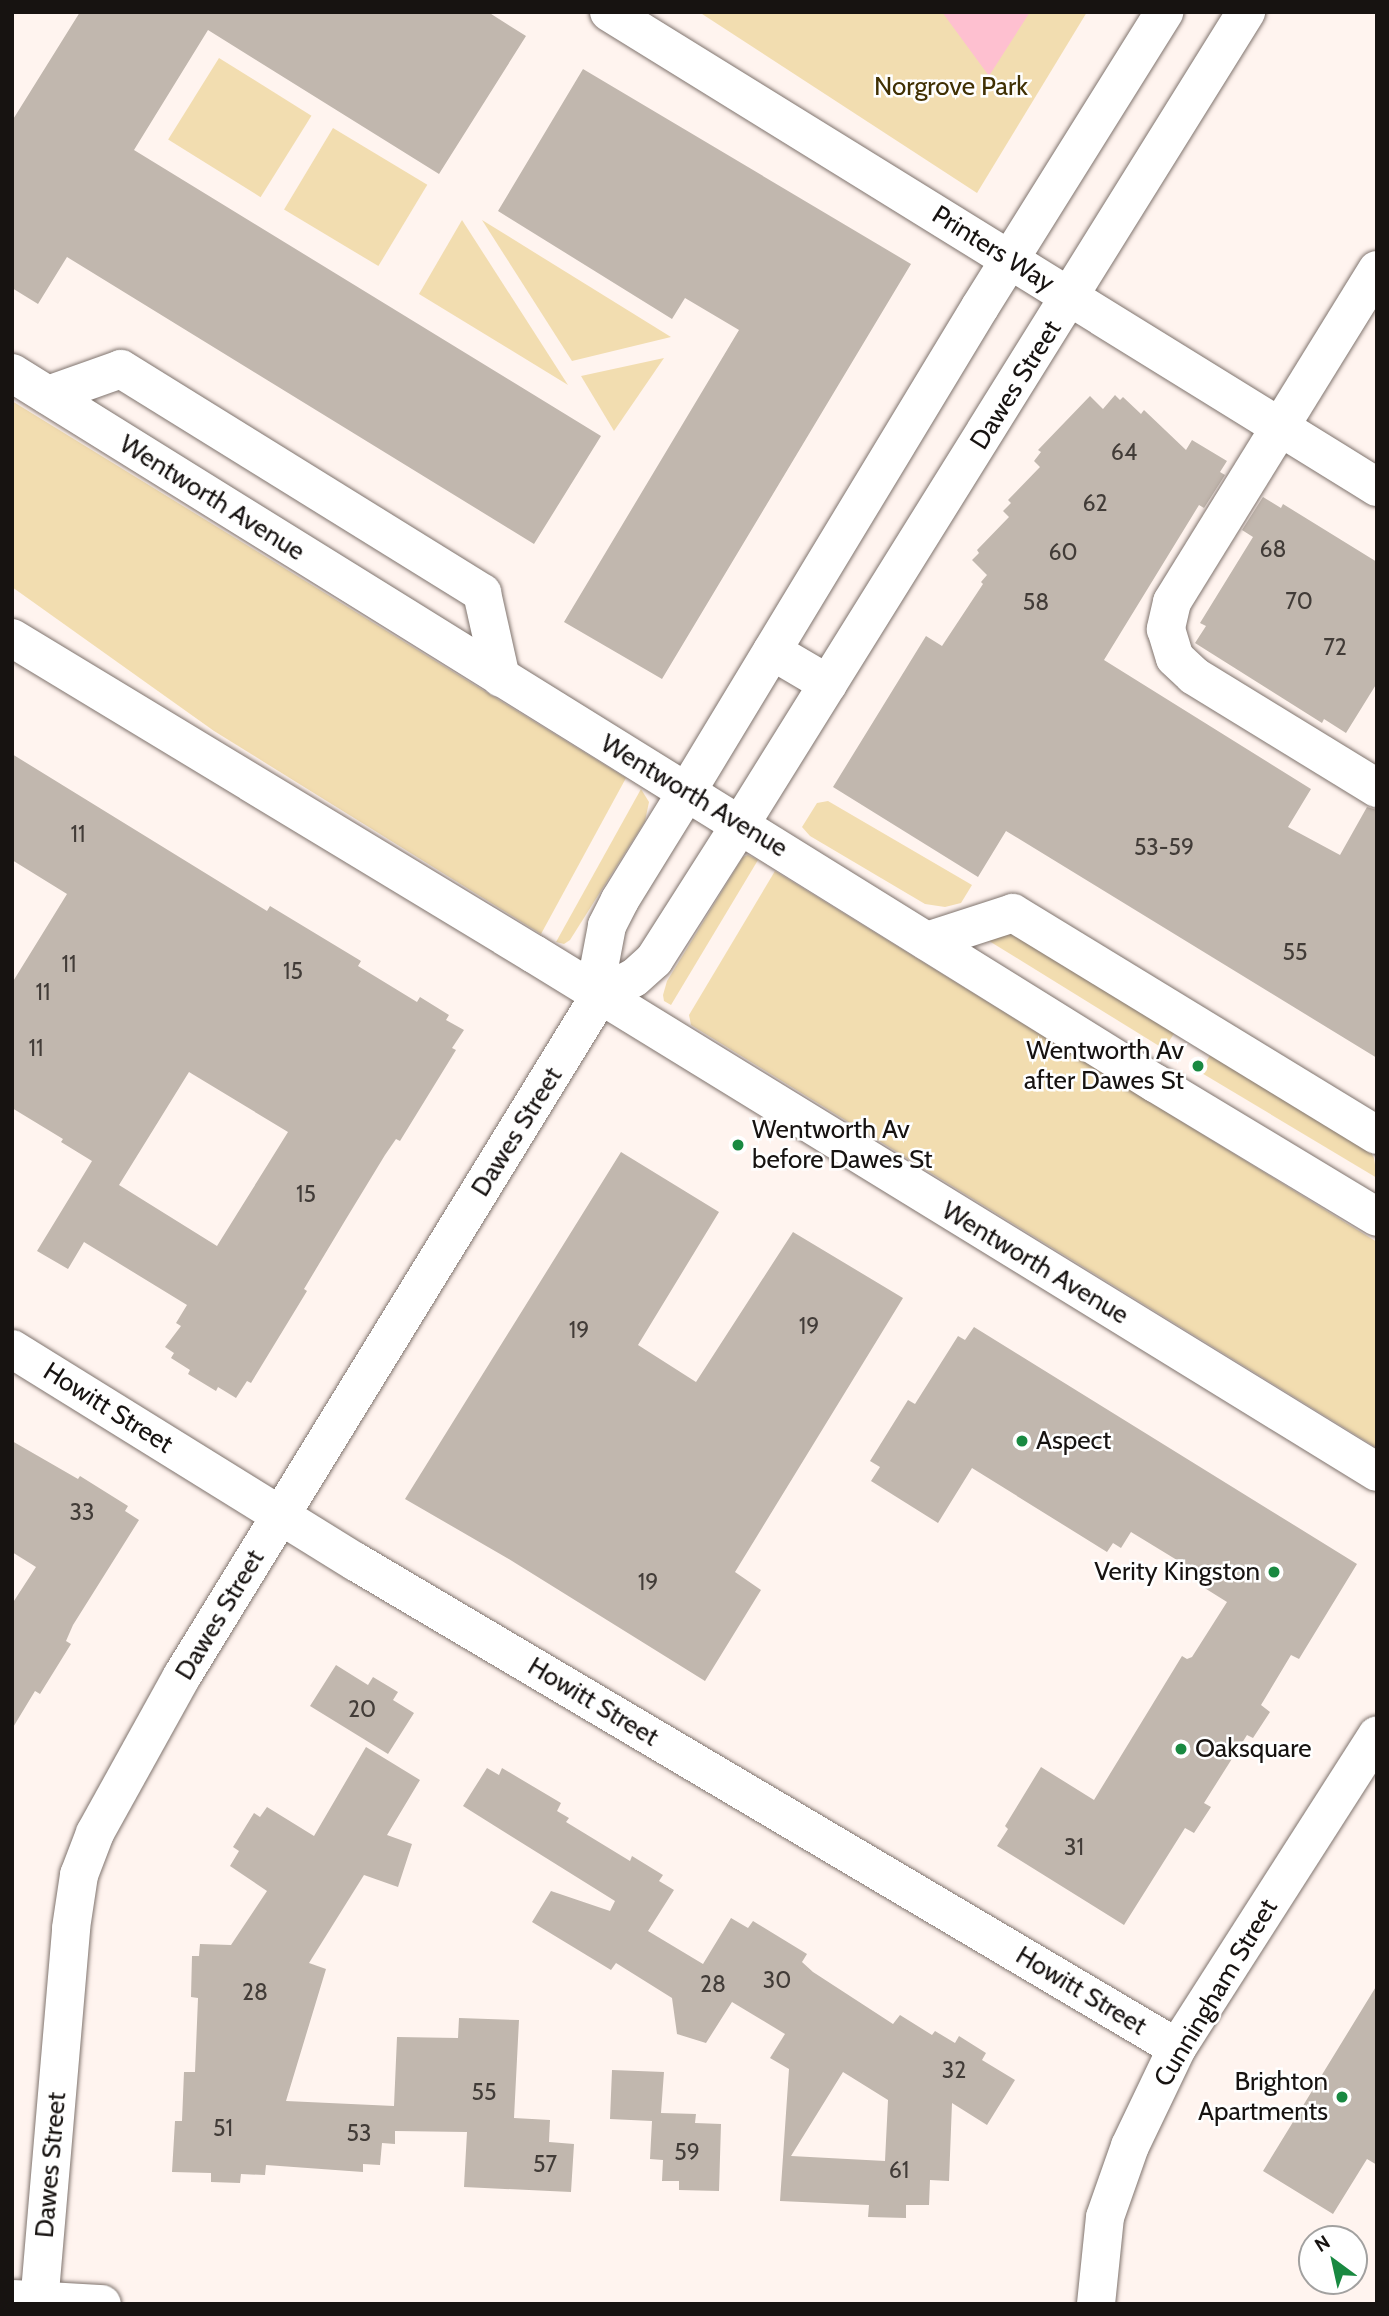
<!DOCTYPE html>
<html>
<head>
<meta charset="utf-8">
<style>
  body { margin:0 }
  #map { position:relative; width:1389px; height:2316px; overflow:hidden; background:#fff4ef; font-family:Cabin,sans-serif }
  div>[style] { position:absolute }
  .green>* { inset:0; background:#f2ddb0; transform-origin:0 0 }
  .water>* { inset:0; background:#fec0d0 }
  .building>* { inset:0; background:#c1b7ae }
  .roads { filter:drop-shadow(0 0 2px #80746e) drop-shadow(0 0 2px #80746e) }
  .minor>* { height:38px; margin:-19px; padding:0 19px; transform-origin:19px; border-radius:19px; background:#fff }
  .major>* { height:38px; margin:-19px; padding:0 19px; transform-origin:19px; border-radius:19px; background:#fff }
  .dots>* { width:19px; height:19px; translate:-50% -50%; box-sizing:border-box; border:4px solid #fff; border-radius:50% }
  span { translate:-50% -50%; white-space:nowrap; text-align:center; line-height:1.15; -webkit-text-stroke:5px #fff; paint-order:stroke }
  .number-label { font-size:23px; color:#423c38 }
  .number-label span { -webkit-text-stroke-width:0 }
  .park-label { font-size:26px; color:#403003 }
  .street-label { font-size:26px; color:#171311 }
  .poi-label { font-size:26px; color:#171311 }
  .right { translate:-100% -50%; text-align:right }
  .left { translate:0 -50%; text-align:left }
  .frame { position:absolute; inset:0; border:14px solid #171311; pointer-events:none }
  .north { position:absolute; left:1298px; top:2225px; width:70px; height:70px; box-sizing:border-box; background:#fff; border:2px solid #a2a1a0; border-radius:50%; rotate:327deg; font-size:19px; font-weight:700; line-height:28px; text-align:center; color:#171311 }
  .north::after { content:''; display:block; margin:auto; width:24px; height:32px; background:#198941; clip-path:polygon(50% 0,100% 100%,50% 72%,0 100%) }
</style>
</head>
<body>
<div id="map">
  <div class="green">
    <i style="clip-path:polygon(699px 12px,1087px 12px,977px 193px)"></i>
    <i style="left:219px;top:58px;width:109px;height:96px;rotate:32deg"></i>
    <i style="left:333px;top:128px;width:110px;height:95px;rotate:31deg"></i>
    <i style="clip-path:polygon(462px 220px,568px 385px,419px 294px)"></i>
    <i style="clip-path:polygon(482px 220px,671px 337px,572px 361px)"></i>
    <i style="clip-path:polygon(664px 358px,614px 431px,581px 376px)"></i>
    <i style="clip-path:polygon(12px 401px,626px 778px,541px 934px,214px 731px,12px 587px)"></i>
    <i style="clip-path:polygon(641px 789px,649px 802px,645px 821px,570px 940px,564px 944px,556px 942px)"></i>
    <i style="clip-path:polygon(828px 801px,972px 885px,961px 903px,945px 907px,925px 904px,810px 836px,802px 827px,817px 803px)"></i>
    <i style="clip-path:polygon(748px 855px,758px 860px,671px 1005px,664px 1001px,663px 995px,667px 981px,743px 857px)"></i>
    <i style="clip-path:polygon(775px 871px,1377px 1242px,1377px 1448px,691px 1025px,689px 1015px)"></i>
    <i style="clip-path:polygon(997px 926px,1177px 1029px,1164px 1049px,981px 936px)"></i>
    <i style="clip-path:polygon(1212px 1052px,1368px 1148px,1374px 1158px,1377px 1178px,1200px 1072px)"></i>
  </div>
  <div class="water">
    <i style="clip-path:polygon(942px 12px,1030px 12px,989px 76px)"></i>
  </div>
  <div class="building">
    <i style="clip-path:polygon(80px 12px,488px 12px,526px 36px,439px 174px,208px 30px,134px 150px,601px 436px,534px 544px,67px 257px,38px 304px,12px 288px,12px 121px)"></i>
    <i style="clip-path:polygon(583px 69px,911px 264px,662px 679px,564px 622px,739px 330px,685px 298px,672px 319px,498px 211px)"></i>
    <i style="clip-path:polygon(1115px 395px,1120px 400px,1123px 397px,1141px 414px,1144px 410px,1186px 450px,1192px 440px,1227px 461px,1220px 472px,1225px 475px,1204px 508px,1199px 505px,1104px 660px,1311px 789px,1288px 827px,1340px 855px,1367px 807px,1377px 810px,1377px 1058px,1006px 831px,978px 877px,833px 787px,926px 636px,942px 646px,983px 584px,981px 582px,987px 575px,972px 560px,979px 553px,977px 550px,1009px 517px,1003px 511px,1011px 503px,1008px 500px,1040px 467px,1034px 461px,1041px 452px,1038px 450px,1090px 396px,1103px 409px)"></i>
    <i style="clip-path:polygon(1263px 497px,1281px 508px,1283px 504px,1377px 562px,1377px 683px,1346px 733px,1324px 719px,1322px 723px,1195px 643px,1206px 626px,1200px 623px,1253px 537px,1242px 530px)"></i>
    <i style="clip-path:polygon(evenodd,12px 754px,267px 911px,270px 906px,361px 961px,358px 966px,417px 1002px,420px 997px,449px 1015px,446px 1020px,464px 1030px,452px 1048px,456px 1050px,400px 1141px,396px 1139px,385px 1155px,346px 1219px,304px 1289px,307px 1291px,251px 1383px,247px 1381px,236px 1398px,218px 1387px,216px 1391px,188px 1374px,190px 1370px,171px 1358px,174px 1353px,165px 1347px,181px 1326px,176px 1323px,187px 1305px,84px 1242px,68px 1269px,37px 1251px,92px 1161px,61px 1142px,63px 1139px,12px 1108px,12px 983px,67px 894px,12px 860px,12px 754px,189px 1072px,288px 1132px,217px 1246px,119px 1185px,189px 1072px)"></i>
    <i style="clip-path:polygon(621px 1152px,719px 1212px,638px 1345px,696px 1382px,793px 1232px,903px 1298px,735px 1572px,761px 1590px,705px 1681px,507px 1558px,405px 1499px)"></i>
    <i style="clip-path:polygon(974px 1327px,1357px 1564px,1299px 1659px,1291px 1655px,1261px 1705px,1270px 1712px,1253px 1738px,1247px 1735px,1204px 1803px,1211px 1807px,1194px 1833px,1185px 1828px,1124px 1925px,997px 1846px,1008px 1829px,1005px 1826px,1041px 1767px,1094px 1800px,1182px 1656px,1187px 1659px,1192px 1657px,1227px 1602px,1203px 1587px,1208px 1579px,1131px 1532px,1121px 1548px,1113px 1543px,1107px 1552px,972px 1468px,938px 1523px,871px 1481px,880px 1467px,870px 1461px,908px 1400px,915px 1404px,958px 1336px,965px 1340px)"></i>
    <i style="clip-path:polygon(12px 1441px,78px 1479px,80px 1476px,128px 1506px,125px 1511px,139px 1520px,73px 1625px,66px 1641px,71px 1644px,40px 1694px,35px 1691px,12px 1729px,12px 1604px,36px 1567px,12px 1552px)"></i>
    <i style="clip-path:polygon(336px 1665px,368px 1685px,373px 1677px,398px 1692px,393px 1700px,414px 1713px,388px 1754px,310px 1706px)"></i>
    <i style="clip-path:polygon(366px 1747px,420px 1780px,387px 1835px,412px 1844px,398px 1887px,364px 1875px,309px 1963px,326px 1969px,286px 2101px,394px 2106px,397px 2037px,458px 2038px,459px 2018px,519px 2020px,514px 2118px,550px 2120px,549px 2142px,574px 2144px,571px 2192px,464px 2187px,467px 2132px,395px 2131px,395px 2144px,382px 2143px,380px 2165px,363px 2164px,363px 2172px,266px 2165px,265px 2175px,241px 2174px,240px 2183px,211px 2182px,211px 2173px,172px 2172px,175px 2121px,182px 2121px,184px 2072px,195px 2072px,198px 1998px,191px 1997px,192px 1956px,199px 1956px,200px 1944px,231px 1945px,267px 1891px,230px 1866px,239px 1851px,233px 1847px,254px 1813px,260px 1817px,267px 1807px,314px 1836px)"></i>
    <i style="clip-path:polygon(evenodd,487px 1768px,499px 1775px,502px 1768px,561px 1803px,557px 1811px,569px 1818px,566px 1822px,630px 1861px,632px 1856px,663px 1875px,659px 1881px,674px 1890px,648px 1931px,703px 1964px,731px 1918px,748px 1928px,753px 1921px,807px 1954px,802px 1962px,813px 1972px,893px 2024px,900px 2015px,932px 2035px,935px 2031px,955px 2043px,959px 2036px,986px 2053px,982px 2060px,1015px 2080px,987px 2125px,952px 2103px,949px 2181px,930px 2180px,929px 2205px,906px 2205px,906px 2218px,868px 2217px,869px 2205px,780px 2201px,789px 2069px,770px 2058px,785px 2034px,732px 2002px,706px 2043px,677px 2034px,672px 1998px,616px 1963px,611px 1970px,532px 1922px,551px 1891px,610px 1911px,615px 1901px,463px 1806px,487px 1768px,843px 2072px,888px 2100px,885px 2161px,791px 2156px,843px 2072px)"></i>
    <i style="clip-path:polygon(1377px 1985px,1377px 2165px,1367px 2159px,1333px 2214px,1263px 2171px)"></i>
    <i style="clip-path:polygon(612px 2070px,664px 2072px,661px 2113px,696px 2114px,695px 2123px,721px 2124px,719px 2191px,679px 2190px,679px 2181px,662px 2181px,663px 2160px,650px 2159px,652px 2121px,610px 2119px)"></i>
  </div>
  <div class="roads">
    <div class="minor">
      <i style="left:609px;top:12px;width:903px;rotate:31.74deg"></i>
      <i style="left:1377px;top:270px;width:390px;rotate:121.7deg"></i>
      <i style="left:1172px;top:602px;width:28px;rotate:103deg"></i>
      <i style="left:1166px;top:629px;width:30px;rotate:73deg"></i>
      <i style="left:1175px;top:658px;width:26px;rotate:43deg"></i>
      <i style="left:1194px;top:676px;width:215px;rotate:31.5deg"></i>
      <i style="left:48px;top:395px;width:77px;rotate:-19.6deg"></i>
      <i style="left:121px;top:369px;width:425px;rotate:31.8deg"></i>
      <i style="left:482px;top:593px;width:87px;rotate:77.4deg"></i>
      <i style="left:772px;top:651px;width:65px;rotate:30.5deg"></i>
      <i style="left:686px;top:793px;width:568px;rotate:-58.83deg"></i>
      <i style="left:980px;top:307px;width:348px;rotate:-58deg"></i>
      <i style="left:740px;top:825px;width:958px;rotate:-58.1deg"></i>
      <i style="left:927px;top:941px;width:90px;rotate:-18deg"></i>
      <i style="left:1013px;top:913px;width:426px;rotate:31.4deg"></i>
      <i style="left:12px;top:1349px;width:405px;rotate:31.8deg"></i>
      <i style="left:356px;top:1562px;width:954px;rotate:30.62deg"></i>
      <i style="left:14px;top:2299px;width:88px;rotate:3.3deg"></i>
      <i style="left:39px;top:2304px;width:377px;rotate:-85.1deg"></i>
      <i style="left:71px;top:1928px;width:54px;rotate:-81.4deg"></i>
      <i style="left:79px;top:1875px;width:45px;rotate:-69.1deg"></i>
      <i style="left:95px;top:1833px;width:179px;rotate:-61deg"></i>
      <i style="left:182px;top:1676px;width:799px;rotate:-58.46deg"></i>
      <i style="left:1096px;top:2304px;width:87px;rotate:-84.1deg"></i>
      <i style="left:1105px;top:2217px;width:75px;rotate:-70.6deg"></i>
      <i style="left:1130px;top:2146px;width:109px;rotate:-64.4deg"></i>
      <i style="left:1177px;top:2048px;width:371px;rotate:-57.4deg"></i>
    </div>
    <div class="major">
      <i style="left:12px;top:373px;width:1346px;rotate:31.85deg"></i>
      <i style="left:1155px;top:1083px;width:259px;rotate:31.1deg"></i>
      <i style="left:12px;top:638px;width:610px;rotate:31.19deg"></i>
      <i style="left:534px;top:954px;width:989px;rotate:31.57deg"></i>
      <i style="left:686px;top:793px;width:126px;rotate:121.7deg"></i>
      <i style="left:620px;top:900px;width:29px;rotate:117deg"></i>
      <i style="left:607px;top:926px;width:43px;rotate:100.8deg"></i>
      <i style="left:599px;top:968px;width:27px;rotate:88deg"></i>
      <i style="left:600px;top:995px;width:38px;rotate:-27deg"></i>
      <i style="left:634px;top:978px;width:27px;rotate:-42deg"></i>
      <i style="left:654px;top:960px;width:160px;rotate:-57.5deg"></i>
    </div>
  </div>
  <div class="dots">
    <i style="left:1198px;top:1066px;background:#198941"></i>
    <i style="left:738px;top:1145px;background:#198941"></i>
    <i style="left:1022px;top:1441px;background:#198941"></i>
    <i style="left:1274px;top:1572px;background:#198941"></i>
    <i style="left:1181px;top:1749px;background:#198941"></i>
    <i style="left:1342px;top:2097px;background:#198941"></i>
  </div>
  <div class="number-label">
    <span style="left:1124px;top:452px">64</span>
    <span style="left:1095px;top:503px">62</span>
    <span style="left:1273px;top:549px">68</span>
    <span style="left:1063px;top:552px">60</span>
    <span style="left:1299px;top:601px">70</span>
    <span style="left:1036px;top:602px">58</span>
    <span style="left:1335px;top:647px">72</span>
    <span style="left:78px;top:834px">11</span>
    <span style="left:1164px;top:847px">53-59</span>
    <span style="left:1295px;top:952px">55</span>
    <span style="left:69px;top:964px">11</span>
    <span style="left:293px;top:971px">15</span>
    <span style="left:43px;top:992px">11</span>
    <span style="left:36px;top:1048px">11</span>
    <span style="left:306px;top:1194px">15</span>
    <span style="left:809px;top:1326px">19</span>
    <span style="left:579px;top:1330px">19</span>
    <span style="left:82px;top:1512px">33</span>
    <span style="left:648px;top:1582px">19</span>
    <span style="left:362px;top:1709px">20</span>
    <span style="left:1074px;top:1847px">31</span>
    <span style="left:777px;top:1980px">30</span>
    <span style="left:713px;top:1984px">28</span>
    <span style="left:255px;top:1992px">28</span>
    <span style="left:954px;top:2070px">32</span>
    <span style="left:484px;top:2092px">55</span>
    <span style="left:223px;top:2128px">51</span>
    <span style="left:359px;top:2133px">53</span>
    <span style="left:687px;top:2152px">59</span>
    <span style="left:545px;top:2164px">57</span>
    <span style="left:899px;top:2170px">61</span>
  </div>
  <div class="park-label">
    <span style="left:951px;top:87px">Norgrove Park</span>
  </div>
  <div class="street-label">
    <span style="left:993px;top:249px;rotate:32deg">Printers Way</span>
    <span style="left:1016px;top:385px;rotate:-58deg">Dawes Street</span>
    <span style="left:212px;top:498px;rotate:32deg">Wentworth Avenue</span>
    <span style="left:694px;top:796px;rotate:31deg">Wentworth Avenue</span>
    <span style="left:517px;top:1132px;rotate:-58deg">Dawes Street</span>
    <span style="left:1035px;top:1263px;rotate:31deg">Wentworth Avenue</span>
    <span style="left:108px;top:1408px;rotate:32deg">Howitt Street</span>
    <span style="left:220px;top:1615px;rotate:-59deg">Dawes Street</span>
    <span style="left:593px;top:1702px;rotate:31deg">Howitt Street</span>
    <span style="left:1081px;top:1991px;rotate:31deg">Howitt Street</span>
    <span style="left:1216px;top:1993px;rotate:-59deg">Cunningham Street</span>
    <span style="left:51px;top:2165px;rotate:-85deg">Dawes Street</span>
  </div>
  <div class="poi-label">
    <span class="right" style="left:1184px;top:1066px">Wentworth Av<br>after Dawes St</span>
    <span class="left" style="left:752px;top:1145px">Wentworth Av<br>before Dawes St</span>
    <span class="left" style="left:1036px;top:1441px">Aspect</span>
    <span class="right" style="left:1260px;top:1572px">Verity Kingston</span>
    <span class="left" style="left:1195px;top:1749px">Oaksquare</span>
    <span class="right" style="left:1328px;top:2097px">Brighton<br>Apartments</span>
  </div>
  <div class="frame"></div>
  <div class="north">N</div>
</div>
</body>
</html>
